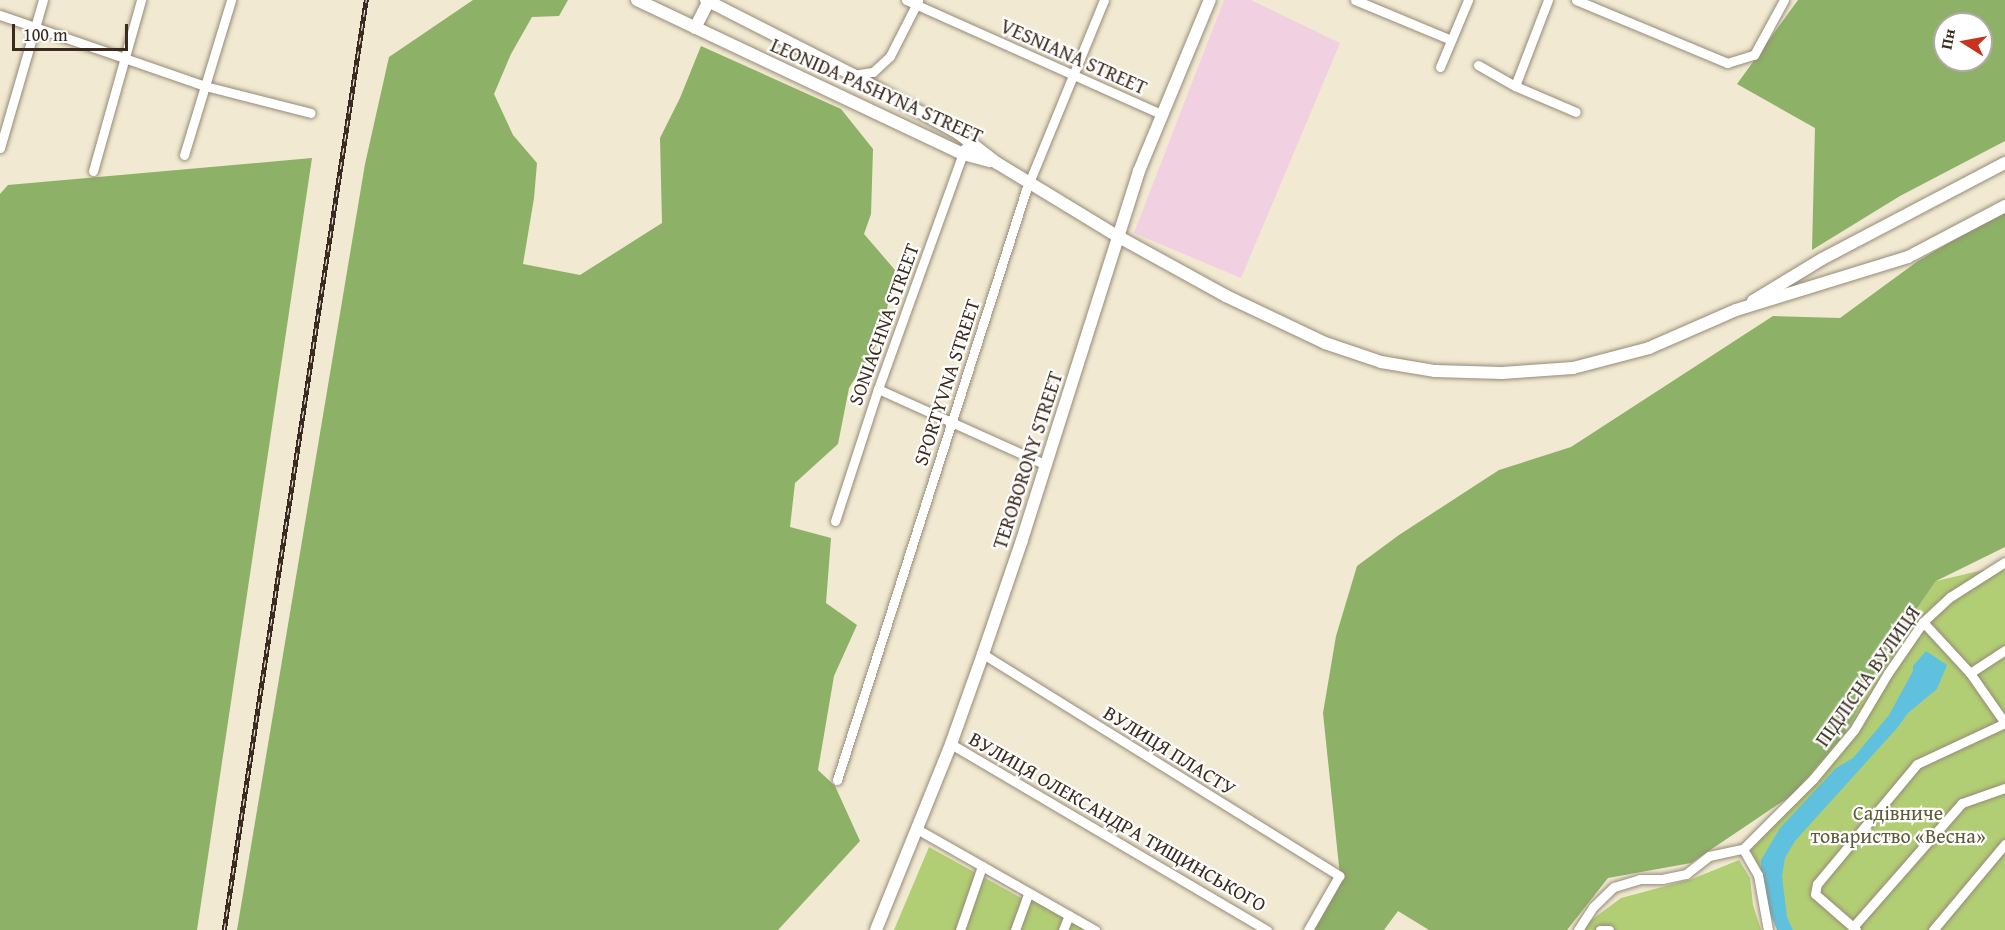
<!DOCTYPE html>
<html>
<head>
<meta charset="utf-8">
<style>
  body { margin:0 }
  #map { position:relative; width:2005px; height:930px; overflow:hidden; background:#f1e9d1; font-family:"Gentium Book Plus",serif }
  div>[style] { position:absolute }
  .built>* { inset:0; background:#f1d0e2 }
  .green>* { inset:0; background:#b2ce74 }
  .forest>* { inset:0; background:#8db166 }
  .water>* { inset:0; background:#60c1de }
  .roads { filter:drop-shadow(0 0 2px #968a78) drop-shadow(0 0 2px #968a78) }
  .minor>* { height:9px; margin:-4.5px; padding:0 4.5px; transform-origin:4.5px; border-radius:4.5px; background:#fff }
  .secondary>* { height:12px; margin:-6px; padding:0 6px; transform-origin:6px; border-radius:6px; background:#fff }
  .rail>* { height:4.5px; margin-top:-2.25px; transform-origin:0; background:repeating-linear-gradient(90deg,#fff 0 7px,#3b2a1e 0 14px); box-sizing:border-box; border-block:2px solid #3b2a1e }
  span { translate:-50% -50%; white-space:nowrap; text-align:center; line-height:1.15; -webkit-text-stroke:4.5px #fff; paint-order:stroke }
  .street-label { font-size:20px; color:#3b2a1e }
  .park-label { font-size:20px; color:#5f5b38 }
  .north { position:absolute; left:1933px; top:12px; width:60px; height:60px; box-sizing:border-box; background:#fff; border:2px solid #b1aaa5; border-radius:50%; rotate:281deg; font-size:16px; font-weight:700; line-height:24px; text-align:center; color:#3b2a1e }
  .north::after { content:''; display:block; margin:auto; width:21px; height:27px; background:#c8321e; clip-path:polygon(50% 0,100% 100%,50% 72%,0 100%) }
  .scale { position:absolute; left:12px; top:24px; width:116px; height:27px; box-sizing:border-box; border:3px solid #3b2a1e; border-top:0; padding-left:8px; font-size:18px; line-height:21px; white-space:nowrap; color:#3b2a1e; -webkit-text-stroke:4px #fff; paint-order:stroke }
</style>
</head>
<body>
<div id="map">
  <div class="built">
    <i style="clip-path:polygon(1224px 0,1251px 0,1340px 43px,1241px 278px,1134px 233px)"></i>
  </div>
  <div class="green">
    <i style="clip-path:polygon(2005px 565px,2005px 930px,1793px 930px,1749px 852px,1936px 581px)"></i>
    <i style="clip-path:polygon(929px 847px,1023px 899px,1032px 897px,1089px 930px,894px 930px)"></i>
    <i style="clip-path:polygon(1739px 860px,1750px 878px,1753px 905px,1761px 930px,1578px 930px,1621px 898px,1692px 879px)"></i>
  </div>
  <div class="forest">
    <i style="clip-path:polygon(473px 0,568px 0,559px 16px,532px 17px,511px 54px,494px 94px,513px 135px,537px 163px,534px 198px,523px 264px,580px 275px,662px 223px,660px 138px,680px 98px,701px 46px,841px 109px,873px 149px,871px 214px,864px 234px,895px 270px,881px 338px,849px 388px,838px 444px,795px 483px,790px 527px,831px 538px,826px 603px,857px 625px,834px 676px,818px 770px,835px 786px,860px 841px,778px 930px,237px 930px,365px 164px,389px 57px)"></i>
    <i style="clip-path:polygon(evenodd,1798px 0,2005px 0,2005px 141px,1900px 196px,1812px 250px,1815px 128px,1737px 84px,1798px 0,1945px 24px,1981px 24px,1981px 60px,1945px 60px,1945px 24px)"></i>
    <i style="clip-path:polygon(312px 158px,197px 930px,0 930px,0 194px,8px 185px)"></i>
    <i style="clip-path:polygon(2005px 210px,2005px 547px,1936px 581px,1891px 646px,1845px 733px,1792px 795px,1691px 863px,1608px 878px,1567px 930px,1429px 930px,1398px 911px,1384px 930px,1309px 930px,1340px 876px,1323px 713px,1336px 636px,1357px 566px,1399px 535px,1499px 470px,1571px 447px,1773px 316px,1840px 318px,1918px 261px)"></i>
  </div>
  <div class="water">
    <i style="clip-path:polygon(1926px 651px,1947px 665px,1937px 689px,1908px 713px,1898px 727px,1795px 841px,1785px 858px,1782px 876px,1787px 917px,1793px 930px,1777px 930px,1761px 891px,1761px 860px,1780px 828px,1836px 768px,1853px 758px,1889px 715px,1913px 671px,1913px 666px)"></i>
  </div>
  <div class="roads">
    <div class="minor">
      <i style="left:906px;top:0;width:279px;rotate:24.1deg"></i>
      <i style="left:1355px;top:0;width:104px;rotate:22.6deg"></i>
      <i style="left:1548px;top:0;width:92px;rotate:111deg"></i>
      <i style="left:1515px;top:86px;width:66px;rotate:23.1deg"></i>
      <i style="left:1576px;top:0;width:164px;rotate:22.6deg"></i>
      <i style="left:1727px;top:63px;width:28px;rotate:-17deg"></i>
      <i style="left:1754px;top:55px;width:63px;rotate:-61.4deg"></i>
      <i style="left:0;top:15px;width:217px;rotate:19.1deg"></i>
      <i style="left:205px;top:86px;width:109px;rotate:14.3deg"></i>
      <i style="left:1478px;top:65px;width:43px;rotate:29.6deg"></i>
      <i style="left:1440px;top:67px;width:73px;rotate:-67.3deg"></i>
      <i style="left:853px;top:75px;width:20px;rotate:-9deg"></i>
      <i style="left:873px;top:72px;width:23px;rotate:-43deg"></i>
      <i style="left:890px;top:56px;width:62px;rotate:-63deg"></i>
      <i style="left:0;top:148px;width:154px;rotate:-73.8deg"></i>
      <i style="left:184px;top:155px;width:162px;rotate:-73.1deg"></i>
      <i style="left:93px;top:171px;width:178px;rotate:-74.3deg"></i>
      <i style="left:878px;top:389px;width:184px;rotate:24.3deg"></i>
      <i style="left:835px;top:521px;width:139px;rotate:-72deg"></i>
      <i style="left:878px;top:389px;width:256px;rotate:-70.2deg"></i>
      <i style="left:1923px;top:622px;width:69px;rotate:47.3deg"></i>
      <i style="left:1970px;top:673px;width:61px;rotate:55deg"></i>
      <i style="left:983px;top:654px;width:420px;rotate:31.9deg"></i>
      <i style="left:1339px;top:876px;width:62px;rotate:119.9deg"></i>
      <i style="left:1970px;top:673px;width:42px;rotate:-33.3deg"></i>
      <i style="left:951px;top:744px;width:367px;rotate:30.5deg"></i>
      <i style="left:837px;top:780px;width:620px;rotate:-72.24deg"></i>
      <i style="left:1026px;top:190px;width:205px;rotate:-67.7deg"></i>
      <i style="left:917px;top:829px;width:205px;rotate:29.6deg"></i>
      <i style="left:1743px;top:849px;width:99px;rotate:-45deg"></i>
      <i style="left:1813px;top:779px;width:64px;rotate:-50.1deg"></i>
      <i style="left:1854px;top:730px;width:66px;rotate:-59.2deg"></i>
      <i style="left:1888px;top:673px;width:62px;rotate:-55.5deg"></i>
      <i style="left:1923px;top:622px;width:37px;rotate:-43deg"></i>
      <i style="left:1950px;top:597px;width:65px;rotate:-32.5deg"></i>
      <i style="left:1743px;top:849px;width:30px;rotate:60deg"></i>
      <i style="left:1758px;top:875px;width:56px;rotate:79.7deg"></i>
      <i style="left:1853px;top:927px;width:50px;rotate:-139deg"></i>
      <i style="left:1815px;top:894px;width:10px;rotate:-79deg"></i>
      <i style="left:1817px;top:884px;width:156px;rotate:-50.2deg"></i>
      <i style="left:1917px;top:764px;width:97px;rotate:-25deg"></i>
      <i style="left:960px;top:930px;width:68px;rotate:-71deg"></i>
      <i style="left:1015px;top:930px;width:38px;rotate:-70deg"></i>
      <i style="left:1063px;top:930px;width:16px;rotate:-68deg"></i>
      <i style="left:1578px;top:930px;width:27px;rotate:-57deg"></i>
      <i style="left:1593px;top:907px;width:29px;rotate:-44deg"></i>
      <i style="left:1614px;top:887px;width:27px;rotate:-17deg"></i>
      <i style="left:1640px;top:879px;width:22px"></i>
      <i style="left:1662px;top:879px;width:25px;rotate:-12deg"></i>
      <i style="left:1686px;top:874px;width:29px;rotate:-38deg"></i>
      <i style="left:1709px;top:856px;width:35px;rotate:-12deg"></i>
      <i style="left:1600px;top:930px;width:9px"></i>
      <i style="left:1856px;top:930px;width:4px;rotate:-135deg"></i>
      <i style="left:1853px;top:927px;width:165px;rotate:-48.7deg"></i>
      <i style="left:1962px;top:803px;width:46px;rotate:-19.2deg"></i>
      <i style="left:1933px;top:930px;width:112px;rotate:-50.1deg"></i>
    </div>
    <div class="secondary">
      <i style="left:637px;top:0;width:361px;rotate:25.3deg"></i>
      <i style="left:963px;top:154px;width:28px;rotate:15deg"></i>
      <i style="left:706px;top:0;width:165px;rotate:27deg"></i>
      <i style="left:853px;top:75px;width:120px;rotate:28.9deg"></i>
      <i style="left:958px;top:133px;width:49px;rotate:37.6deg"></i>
      <i style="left:997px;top:163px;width:140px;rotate:31.3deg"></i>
      <i style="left:1117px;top:236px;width:124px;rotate:28.8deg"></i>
      <i style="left:1226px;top:296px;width:110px;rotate:25.4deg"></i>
      <i style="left:1325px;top:343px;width:59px;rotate:18.7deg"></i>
      <i style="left:1381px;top:362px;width:55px;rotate:9.5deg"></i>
      <i style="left:1435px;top:371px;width:67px;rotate:1.7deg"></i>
      <i style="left:1502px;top:373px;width:71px;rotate:-4deg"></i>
      <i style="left:1573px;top:368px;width:79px;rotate:-14.7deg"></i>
      <i style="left:1649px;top:348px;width:95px;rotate:-23.6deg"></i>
      <i style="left:1736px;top:310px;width:180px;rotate:-17.1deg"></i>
      <i style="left:1908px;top:257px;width:110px;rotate:-27.7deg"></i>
      <i style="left:695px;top:28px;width:30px;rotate:-63deg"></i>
      <i style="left:1753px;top:301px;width:81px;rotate:-31.3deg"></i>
      <i style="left:1822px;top:259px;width:207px;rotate:-27.7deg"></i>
      <i style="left:876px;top:930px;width:201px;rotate:-68deg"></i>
      <i style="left:951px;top:744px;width:96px;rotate:-70.4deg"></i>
      <i style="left:983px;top:654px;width:120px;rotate:-71.1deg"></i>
      <i style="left:1022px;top:540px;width:387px;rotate:-72.4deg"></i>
      <i style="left:1139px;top:171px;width:185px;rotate:-67.5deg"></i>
    </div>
  </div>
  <div class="rail">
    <i style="left:224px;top:930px;width:941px;rotate:-81.32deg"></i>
  </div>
  <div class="street-label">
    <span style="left:1074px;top:56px;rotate:24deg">VESNIANA STREET</span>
    <span style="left:877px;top:90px;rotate:24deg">LEONIDA PASHYNA STREET</span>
    <span style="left:883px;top:324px;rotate:-70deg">SONIACHNA STREET</span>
    <span style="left:946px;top:382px;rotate:-72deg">SPORTYVNA STREET</span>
    <span style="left:1027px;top:460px;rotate:-72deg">TEROBORONY STREET</span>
    <span style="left:1867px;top:676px;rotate:-55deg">ПІДЛІСНА ВУЛИЦЯ</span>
    <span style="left:1170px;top:750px;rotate:32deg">ВУЛИЦЯ ПЛАСТУ</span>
    <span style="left:1118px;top:821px;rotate:30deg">ВУЛИЦЯ ОЛЕКСАНДРА ТИЩИНСЬКОГО</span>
  </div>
  <div class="park-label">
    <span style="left:1898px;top:824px">Садівниче<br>товариство «Весна»</span>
  </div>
  <div class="north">Пн</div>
  <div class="scale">100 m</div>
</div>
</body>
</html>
